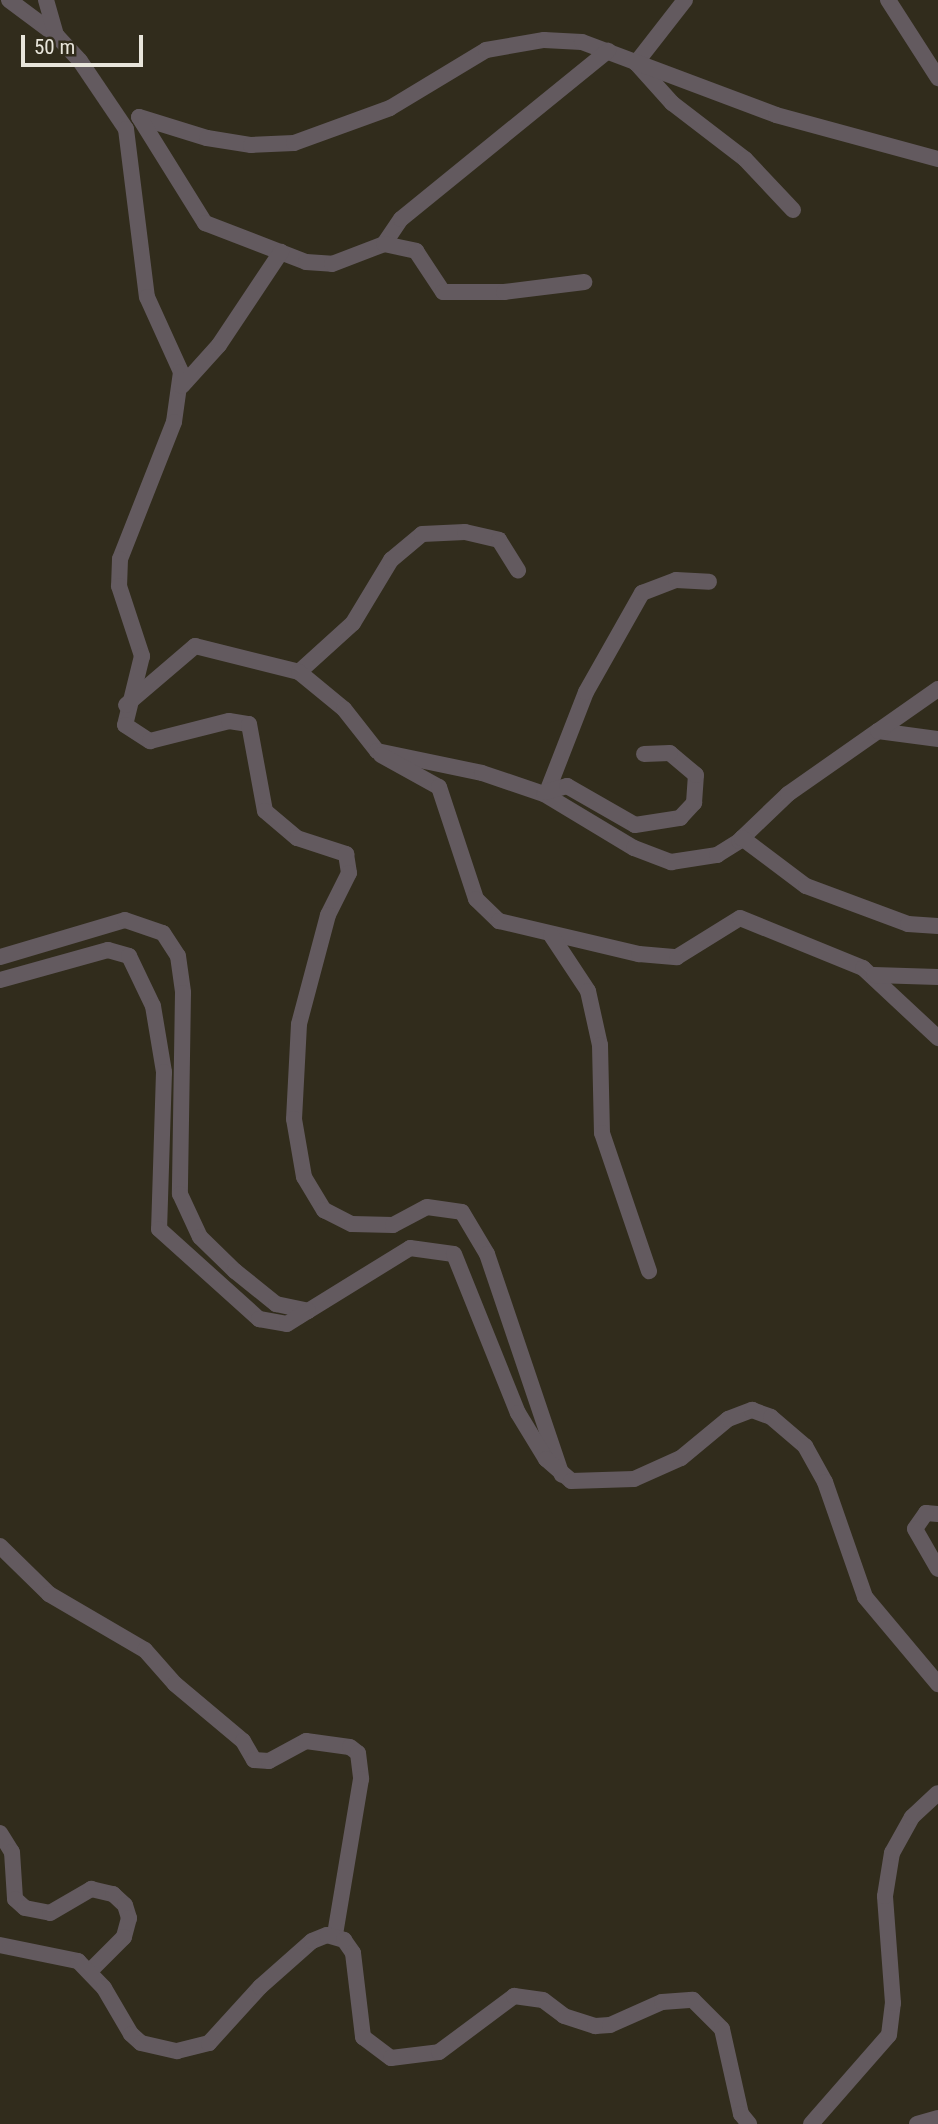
<!DOCTYPE html>
<html>
<head>
<meta charset="utf-8">
<style>
  body { margin:0 }
  #map { position:relative; width:938px; height:2124px; overflow:hidden; background:#312c1c; font-family:"Roboto Condensed",sans-serif }
  div>[style] { position:absolute }
  .minor>* { height:16px; margin:-8px; padding:0 8px; transform-origin:8px; border-radius:8px; background:#635a5f }
  span { translate:-50% -50%; white-space:nowrap; text-align:center; line-height:1.15; -webkit-text-stroke:7px #312c1c; paint-order:stroke }
  .scale { position:absolute; left:21px; top:35px; width:122px; height:32px; box-sizing:border-box; border:4px solid #e8e5db; border-top:0; padding-left:9px; font-size:21px; line-height:24px; white-space:nowrap; color:#e8e5db; -webkit-text-stroke:5px #312c1c; paint-order:stroke }
</style>
</head>
<body>
<div id="map">
  <div class="minor">
    <i style="left:9px;top:0;width:59px;rotate:36.7deg"></i>
    <i style="left:56px;top:35px;width:35px;rotate:47deg"></i>
    <i style="left:80px;top:61px;width:82px;rotate:55.9deg"></i>
    <i style="left:126px;top:129px;width:169px;rotate:82.9deg"></i>
    <i style="left:147px;top:297px;width:82px;rotate:65.6deg"></i>
    <i style="left:181px;top:372px;width:50px;rotate:98deg"></i>
    <i style="left:174px;top:422px;width:147px;rotate:111.5deg"></i>
    <i style="left:120px;top:559px;width:27px;rotate:92deg"></i>
    <i style="left:119px;top:586px;width:74px;rotate:71.8deg"></i>
    <i style="left:142px;top:656px;width:71px;rotate:103.8deg"></i>
    <i style="left:125px;top:725px;width:30px;rotate:33deg"></i>
    <i style="left:150px;top:741px;width:81px;rotate:-14.2deg"></i>
    <i style="left:229px;top:721px;width:20px;rotate:9deg"></i>
    <i style="left:249px;top:724px;width:88px;rotate:79.6deg"></i>
    <i style="left:265px;top:811px;width:42px;rotate:40.2deg"></i>
    <i style="left:297px;top:838px;width:52px;rotate:18.1deg"></i>
    <i style="left:346px;top:854px;width:19px;rotate:81deg"></i>
    <i style="left:349px;top:873px;width:47px;rotate:116.6deg"></i>
    <i style="left:328px;top:915px;width:113px;rotate:104.9deg"></i>
    <i style="left:299px;top:1024px;width:95px;rotate:93deg"></i>
    <i style="left:294px;top:1119px;width:59px;rotate:80.2deg"></i>
    <i style="left:304px;top:1177px;width:39px;rotate:59deg"></i>
    <i style="left:324px;top:1210px;width:31px;rotate:27deg"></i>
    <i style="left:352px;top:1224px;width:41px;rotate:1.4deg"></i>
    <i style="left:393px;top:1225px;width:38px;rotate:-28deg"></i>
    <i style="left:427px;top:1207px;width:35px;rotate:8deg"></i>
    <i style="left:462px;top:1212px;width:49px;rotate:59.2deg"></i>
    <i style="left:487px;top:1254px;width:233px;rotate:71.3deg"></i>
    <i style="left:46px;top:0;width:36px;rotate:74deg"></i>
    <i style="left:685px;top:0;width:80px;rotate:127.9deg"></i>
    <i style="left:636px;top:63px;width:54px;rotate:48deg"></i>
    <i style="left:672px;top:103px;width:92px;rotate:37.5deg"></i>
    <i style="left:745px;top:159px;width:70px;rotate:46.7deg"></i>
    <i style="left:888px;top:0;width:93px;rotate:57.3deg"></i>
    <i style="left:139px;top:117px;width:71px;rotate:17.2deg"></i>
    <i style="left:207px;top:138px;width:45px;rotate:9deg"></i>
    <i style="left:251px;top:145px;width:43px;rotate:-2.7deg"></i>
    <i style="left:294px;top:143px;width:102px;rotate:-20deg"></i>
    <i style="left:390px;top:108px;width:112px;rotate:-31.1deg"></i>
    <i style="left:486px;top:50px;width:59px;rotate:-9.8deg"></i>
    <i style="left:544px;top:40px;width:38px;rotate:3deg"></i>
    <i style="left:582px;top:42px;width:207px;rotate:20.6deg"></i>
    <i style="left:776px;top:115px;width:168px;rotate:15.2deg"></i>
    <i style="left:139px;top:117px;width:125px;rotate:58.1deg"></i>
    <i style="left:205px;top:223px;width:108px;rotate:21.1deg"></i>
    <i style="left:306px;top:262px;width:26px;rotate:4deg"></i>
    <i style="left:332px;top:264px;width:56px;rotate:-21deg"></i>
    <i style="left:384px;top:244px;width:30px;rotate:-56deg"></i>
    <i style="left:401px;top:219px;width:267px;rotate:-39.1deg"></i>
    <i style="left:384px;top:244px;width:33px;rotate:12deg"></i>
    <i style="left:416px;top:251px;width:49px;rotate:56.6deg"></i>
    <i style="left:443px;top:292px;width:61px"></i>
    <i style="left:504px;top:292px;width:81px;rotate:-7.1deg"></i>
    <i style="left:182px;top:386px;width:55px;rotate:-47.9deg"></i>
    <i style="left:219px;top:345px;width:112px;rotate:-56.3deg"></i>
    <i style="left:299px;top:672px;width:73px;rotate:-42.2deg"></i>
    <i style="left:353px;top:623px;width:74px;rotate:-58.9deg"></i>
    <i style="left:391px;top:560px;width:40px;rotate:-40deg"></i>
    <i style="left:422px;top:534px;width:43px;rotate:-2.7deg"></i>
    <i style="left:465px;top:532px;width:35px;rotate:13deg"></i>
    <i style="left:499px;top:540px;width:36px;rotate:58deg"></i>
    <i style="left:126px;top:705px;width:91px;rotate:-40.5deg"></i>
    <i style="left:195px;top:646px;width:107px;rotate:14deg"></i>
    <i style="left:299px;top:672px;width:58px;rotate:39.4deg"></i>
    <i style="left:344px;top:709px;width:53px;rotate:51.8deg"></i>
    <i style="left:377px;top:751px;width:107px;rotate:11.8deg"></i>
    <i style="left:482px;top:773px;width:65px;rotate:18.7deg"></i>
    <i style="left:544px;top:794px;width:105px;rotate:31deg"></i>
    <i style="left:634px;top:848px;width:40px;rotate:21deg"></i>
    <i style="left:671px;top:862px;width:47px;rotate:-8.7deg"></i>
    <i style="left:717px;top:855px;width:26px;rotate:-32deg"></i>
    <i style="left:739px;top:841px;width:68px;rotate:-43.8deg"></i>
    <i style="left:788px;top:794px;width:110px;rotate:-35deg"></i>
    <i style="left:878px;top:731px;width:61px;rotate:7.6deg"></i>
    <i style="left:878px;top:731px;width:73px;rotate:-35deg"></i>
    <i style="left:381px;top:755px;width:66px;rotate:28.9deg"></i>
    <i style="left:439px;top:787px;width:118px;rotate:71.7deg"></i>
    <i style="left:476px;top:899px;width:32px;rotate:44deg"></i>
    <i style="left:499px;top:921px;width:144px;rotate:13.3deg"></i>
    <i style="left:639px;top:954px;width:38px;rotate:5deg"></i>
    <i style="left:677px;top:957px;width:74px;rotate:-31.8deg"></i>
    <i style="left:740px;top:918px;width:133px;rotate:22.1deg"></i>
    <i style="left:863px;top:968px;width:103px;rotate:43deg"></i>
    <i style="left:549px;top:787px;width:102px;rotate:-68.7deg"></i>
    <i style="left:586px;top:692px;width:114px;rotate:-60.5deg"></i>
    <i style="left:642px;top:593px;width:36px;rotate:-21deg"></i>
    <i style="left:676px;top:580px;width:33px;rotate:3deg"></i>
    <i style="left:545px;top:792px;width:23px;rotate:-15deg"></i>
    <i style="left:567px;top:786px;width:78px;rotate:29.8deg"></i>
    <i style="left:635px;top:825px;width:46px;rotate:-8.8deg"></i>
    <i style="left:680px;top:818px;width:21px;rotate:-47deg"></i>
    <i style="left:694px;top:803px;width:28px;rotate:-86deg"></i>
    <i style="left:696px;top:775px;width:34px;rotate:-140deg"></i>
    <i style="left:670px;top:753px;width:26px;rotate:178deg"></i>
    <i style="left:742px;top:838px;width:80px;rotate:36.9deg"></i>
    <i style="left:806px;top:886px;width:109px;rotate:20.4deg"></i>
    <i style="left:908px;top:924px;width:30px;rotate:4deg"></i>
    <i style="left:551px;top:935px;width:67px;rotate:56.5deg"></i>
    <i style="left:588px;top:991px;width:55px;rotate:77.5deg"></i>
    <i style="left:600px;top:1045px;width:88px;rotate:88.7deg"></i>
    <i style="left:602px;top:1133px;width:146px;rotate:71.2deg"></i>
    <i style="left:0;top:957px;width:130px;rotate:-16.5deg"></i>
    <i style="left:125px;top:920px;width:40px;rotate:18.9deg"></i>
    <i style="left:163px;top:933px;width:27px;rotate:57deg"></i>
    <i style="left:178px;top:956px;width:37px;rotate:82deg"></i>
    <i style="left:183px;top:993px;width:201px;rotate:90.9deg"></i>
    <i style="left:180px;top:1194px;width:47px;rotate:65.1deg"></i>
    <i style="left:200px;top:1237px;width:49px;rotate:44.2deg"></i>
    <i style="left:235px;top:1271px;width:53px;rotate:38.8deg"></i>
    <i style="left:276px;top:1304px;width:33px;rotate:12deg"></i>
    <i style="left:308px;top:1311px;width:120px;rotate:-31.7deg"></i>
    <i style="left:410px;top:1248px;width:44px;rotate:7.8deg"></i>
    <i style="left:454px;top:1254px;width:171px;rotate:68.1deg"></i>
    <i style="left:518px;top:1413px;width:54px;rotate:58.7deg"></i>
    <i style="left:546px;top:1459px;width:33px;rotate:41deg"></i>
    <i style="left:571px;top:1481px;width:63px;rotate:-1.8deg"></i>
    <i style="left:634px;top:1479px;width:51px;rotate:-24.1deg"></i>
    <i style="left:681px;top:1458px;width:61px;rotate:-39.7deg"></i>
    <i style="left:728px;top:1419px;width:26px;rotate:-21deg"></i>
    <i style="left:752px;top:1410px;width:20px;rotate:20deg"></i>
    <i style="left:771px;top:1417px;width:45px;rotate:40.5deg"></i>
    <i style="left:805px;top:1446px;width:41px;rotate:60.9deg"></i>
    <i style="left:825px;top:1482px;width:122px;rotate:70.8deg"></i>
    <i style="left:865px;top:1597px;width:114px;rotate:50deg"></i>
    <i style="left:874px;top:975px;width:64px;rotate:1.8deg"></i>
    <i style="left:0;top:980px;width:112px;rotate:-15.5deg"></i>
    <i style="left:108px;top:950px;width:22px;rotate:16deg"></i>
    <i style="left:129px;top:956px;width:55px;rotate:64.4deg"></i>
    <i style="left:153px;top:1006px;width:67px;rotate:80.5deg"></i>
    <i style="left:164px;top:1072px;width:157px;rotate:91.8deg"></i>
    <i style="left:159px;top:1229px;width:135px;rotate:42deg"></i>
    <i style="left:259px;top:1319px;width:28px;rotate:10deg"></i>
    <i style="left:287px;top:1324px;width:25px;rotate:-32deg"></i>
    <i style="left:938px;top:1514px;width:12px;rotate:-175deg"></i>
    <i style="left:926px;top:1513px;width:19px;rotate:125deg"></i>
    <i style="left:915px;top:1529px;width:46px;rotate:60.1deg"></i>
    <i style="left:0;top:1546px;width:69px;rotate:44.4deg"></i>
    <i style="left:49px;top:1594px;width:111px;rotate:30.3deg"></i>
    <i style="left:145px;top:1650px;width:45px;rotate:48.6deg"></i>
    <i style="left:175px;top:1684px;width:89px;rotate:40deg"></i>
    <i style="left:243px;top:1741px;width:22px;rotate:60deg"></i>
    <i style="left:254px;top:1760px;width:15px;rotate:4deg"></i>
    <i style="left:269px;top:1761px;width:42px;rotate:-28.4deg"></i>
    <i style="left:306px;top:1741px;width:44px;rotate:7.8deg"></i>
    <i style="left:350px;top:1747px;width:10px;rotate:37deg"></i>
    <i style="left:358px;top:1753px;width:26px;rotate:83deg"></i>
    <i style="left:361px;top:1779px;width:158px;rotate:99.5deg"></i>
    <i style="left:0;top:1833px;width:22px;rotate:58deg"></i>
    <i style="left:12px;top:1852px;width:47px;rotate:86.3deg"></i>
    <i style="left:15px;top:1899px;width:13px;rotate:42deg"></i>
    <i style="left:25px;top:1908px;width:25px;rotate:11deg"></i>
    <i style="left:50px;top:1913px;width:48px;rotate:-30.3deg"></i>
    <i style="left:91px;top:1889px;width:23px;rotate:13deg"></i>
    <i style="left:113px;top:1894px;width:16px;rotate:43deg"></i>
    <i style="left:125px;top:1905px;width:14px;rotate:73deg"></i>
    <i style="left:129px;top:1918px;width:20px;rotate:105deg"></i>
    <i style="left:124px;top:1937px;width:47px;rotate:135deg"></i>
    <i style="left:0;top:1945px;width:80px;rotate:11.6deg"></i>
    <i style="left:78px;top:1961px;width:37px;rotate:46deg"></i>
    <i style="left:104px;top:1988px;width:53px;rotate:59.6deg"></i>
    <i style="left:131px;top:2034px;width:13px;rotate:42deg"></i>
    <i style="left:141px;top:2043px;width:37px;rotate:13deg"></i>
    <i style="left:177px;top:2051px;width:33px;rotate:-14deg"></i>
    <i style="left:209px;top:2043px;width:76px;rotate:-47.7deg"></i>
    <i style="left:260px;top:1987px;width:69px;rotate:-41.5deg"></i>
    <i style="left:312px;top:1941px;width:16px;rotate:-22deg"></i>
    <i style="left:327px;top:1935px;width:18px;rotate:16deg"></i>
    <i style="left:344px;top:1940px;width:16px;rotate:55deg"></i>
    <i style="left:353px;top:1953px;width:85px;rotate:83.2deg"></i>
    <i style="left:363px;top:2037px;width:35px;rotate:37deg"></i>
    <i style="left:391px;top:2058px;width:48px;rotate:-7.1deg"></i>
    <i style="left:439px;top:2052px;width:94px;rotate:-36.7deg"></i>
    <i style="left:514px;top:1996px;width:29px;rotate:8deg"></i>
    <i style="left:543px;top:2000px;width:26px;rotate:37deg"></i>
    <i style="left:564px;top:2016px;width:33px;rotate:18deg"></i>
    <i style="left:595px;top:2026px;width:15px;rotate:-4deg"></i>
    <i style="left:610px;top:2025px;width:57px;rotate:-23.9deg"></i>
    <i style="left:662px;top:2002px;width:31px;rotate:-4deg"></i>
    <i style="left:693px;top:2000px;width:41px;rotate:45deg"></i>
    <i style="left:722px;top:2029px;width:87px;rotate:77.4deg"></i>
    <i style="left:741px;top:2114px;width:13px;rotate:51deg"></i>
    <i style="left:811px;top:2124px;width:118px;rotate:-48.8deg"></i>
    <i style="left:889px;top:2035px;width:32px;rotate:-83deg"></i>
    <i style="left:893px;top:2003px;width:107px;rotate:-94.3deg"></i>
    <i style="left:885px;top:1896px;width:44px;rotate:-80.8deg"></i>
    <i style="left:892px;top:1853px;width:41px;rotate:-60.9deg"></i>
    <i style="left:912px;top:1817px;width:35px;rotate:-43deg"></i>
    <i style="left:917px;top:2124px;width:22px;rotate:-16deg"></i>
  </div>
  <div class="scale">50 m</div>
</div>
</body>
</html>
